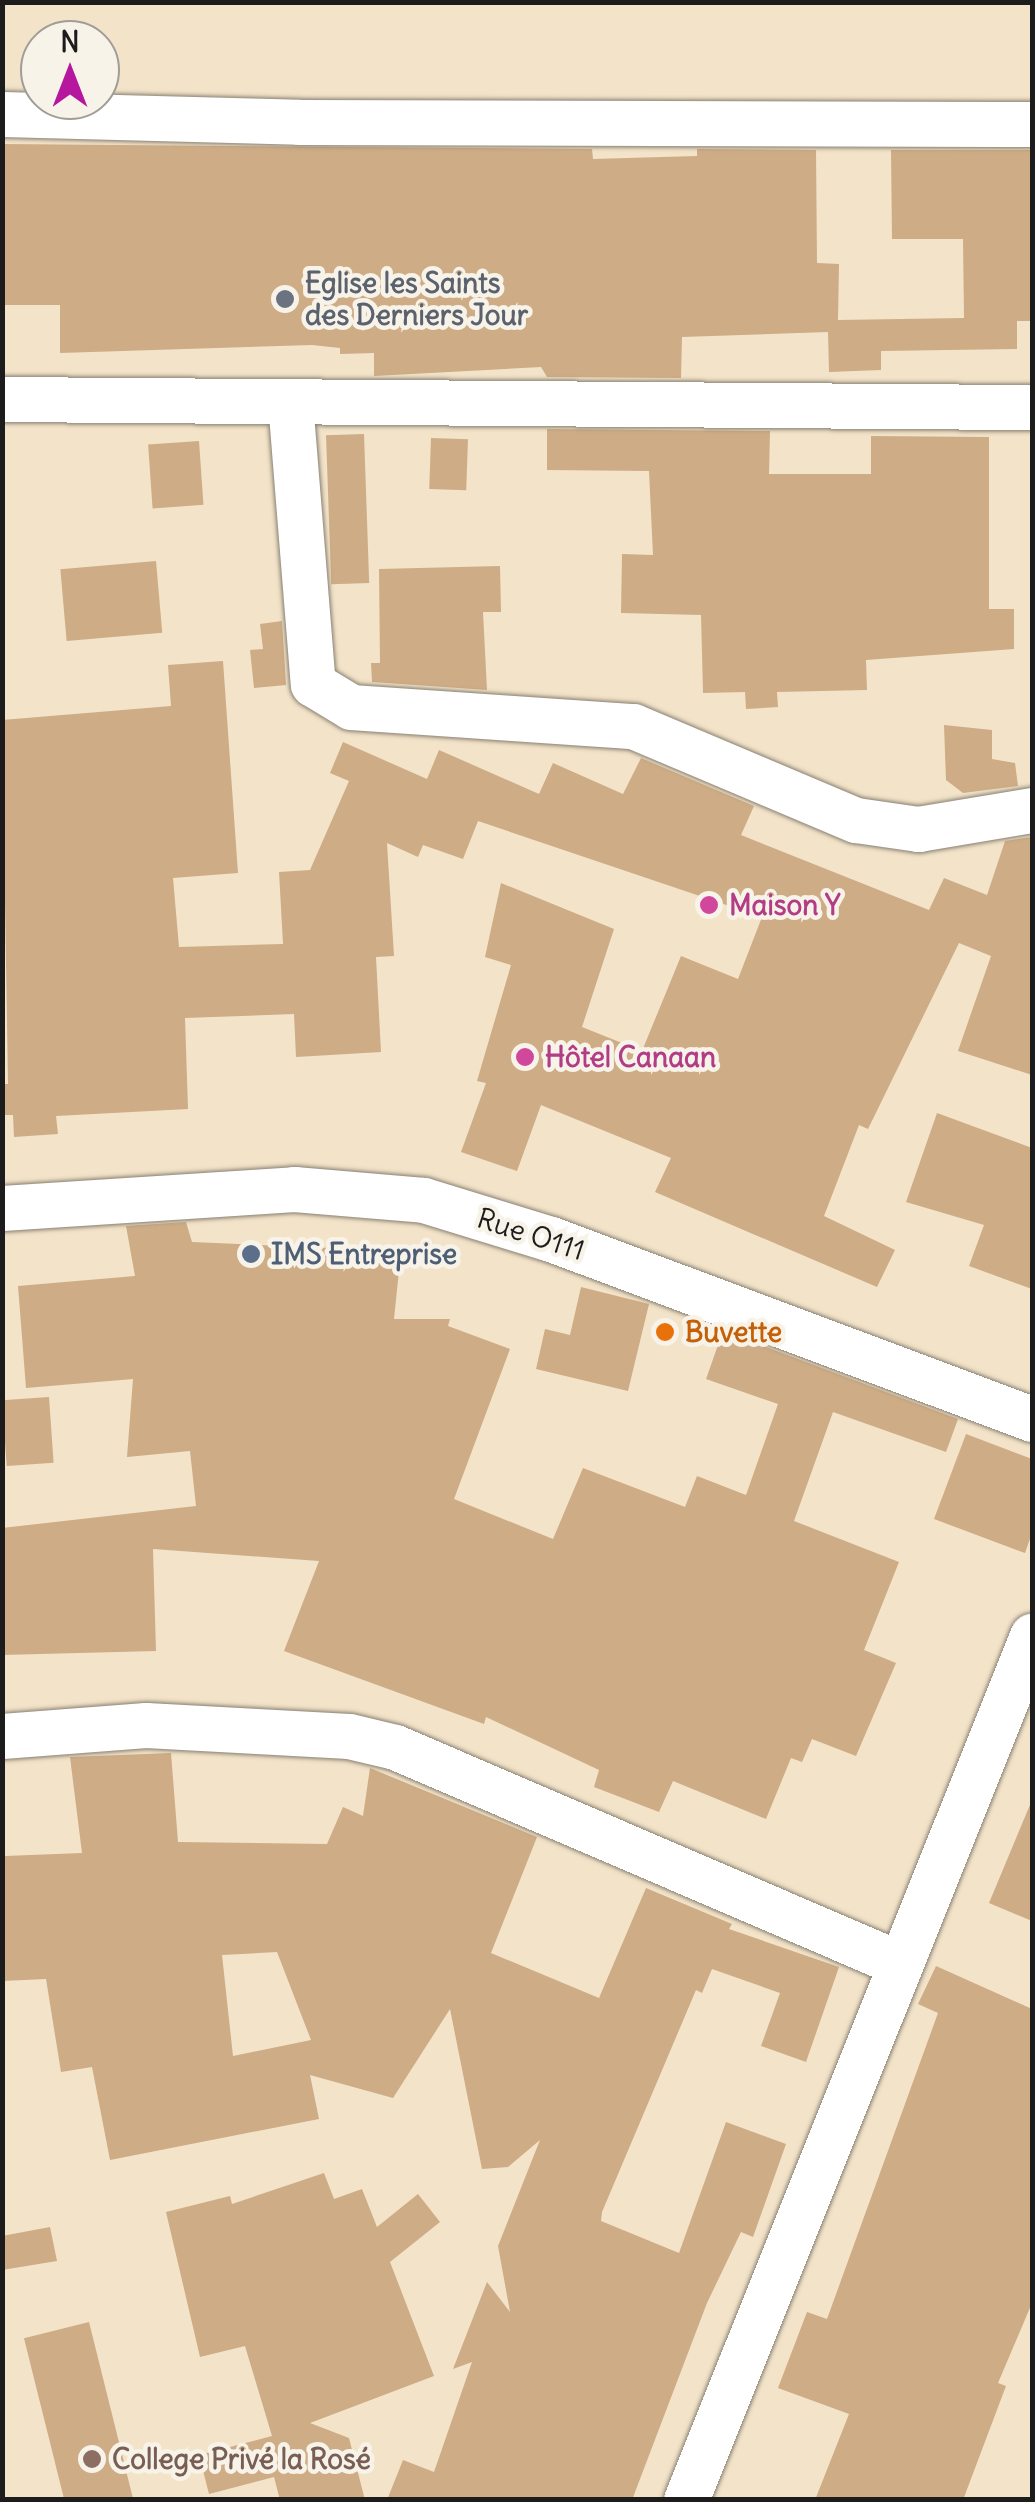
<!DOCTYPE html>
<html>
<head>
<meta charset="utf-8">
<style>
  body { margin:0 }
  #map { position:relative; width:1035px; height:2502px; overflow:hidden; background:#f3e3c9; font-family:Delius,sans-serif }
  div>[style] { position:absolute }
  .building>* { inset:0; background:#ceac86; transform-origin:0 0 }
  .roads { filter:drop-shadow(0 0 2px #888072) drop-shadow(0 0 2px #888072) }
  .minor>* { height:45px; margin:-22.5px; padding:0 22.5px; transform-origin:22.5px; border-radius:22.5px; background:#fff }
  .dots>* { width:28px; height:28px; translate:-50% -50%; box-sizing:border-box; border:5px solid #f7f3e8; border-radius:50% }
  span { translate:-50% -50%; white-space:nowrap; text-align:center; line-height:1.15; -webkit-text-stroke:9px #f7f3e8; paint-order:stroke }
  .worship-label { font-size:28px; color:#5b616d; font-weight:700 }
  .left { translate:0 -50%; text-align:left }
  .hotel-label { font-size:28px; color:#b23c85; font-weight:700 }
  .street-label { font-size:28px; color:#1c1c1c }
  .service-label { font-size:28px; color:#4e5e75; font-weight:700 }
  .food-label { font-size:28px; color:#c56008; font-weight:700 }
  .education-label { font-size:28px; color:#785e54; font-weight:700 }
  .frame { position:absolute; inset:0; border:5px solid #1c1c1c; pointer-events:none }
  .north { position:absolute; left:20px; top:20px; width:100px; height:100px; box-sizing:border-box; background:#f7f3e8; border:2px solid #9f9d96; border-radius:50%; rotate:0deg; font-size:28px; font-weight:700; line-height:40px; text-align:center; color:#1c1c1c }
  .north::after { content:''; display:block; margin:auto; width:35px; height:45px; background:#b5179e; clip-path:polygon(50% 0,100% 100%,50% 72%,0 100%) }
</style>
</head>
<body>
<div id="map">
  <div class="building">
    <i style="clip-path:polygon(2px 144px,592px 149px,593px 159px,697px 156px,697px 149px,816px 150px,817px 263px,839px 264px,838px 320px,964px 318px,963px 239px,892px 239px,891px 150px,1032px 150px,1032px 321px,1017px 321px,1017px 349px,881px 351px,881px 370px,829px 372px,828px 332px,682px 337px,681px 378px,547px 377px,541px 367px,374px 376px,374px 353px,340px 354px,340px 348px,312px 345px,60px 353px,60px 305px,2px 305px)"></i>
    <i style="clip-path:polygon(547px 429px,770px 431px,769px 474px,871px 474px,871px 436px,989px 437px,989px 609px,1014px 609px,1014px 649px,866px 660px,867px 690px,777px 692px,778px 707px,746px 709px,745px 692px,703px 693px,701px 615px,621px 613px,622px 554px,653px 555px,649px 471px,547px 470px)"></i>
    <i style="left:364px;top:434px;width:149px;height:38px;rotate:88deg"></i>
    <i style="left:431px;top:438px;width:37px;height:51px;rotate:2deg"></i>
    <i style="left:199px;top:441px;width:64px;height:51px;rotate:86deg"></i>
    <i style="left:156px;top:561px;width:72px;height:96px;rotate:85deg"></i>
    <i style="clip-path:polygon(500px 566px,501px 612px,483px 612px,487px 690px,372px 682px,371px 663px,380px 663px,379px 569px)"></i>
    <i style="clip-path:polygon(282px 621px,286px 685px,254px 688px,250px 650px,263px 649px,260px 624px)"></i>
    <i style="clip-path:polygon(223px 661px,238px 873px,173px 878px,179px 947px,283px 944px,279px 872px,310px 870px,349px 781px,330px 773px,343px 742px,427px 779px,439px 750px,539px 794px,553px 763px,623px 794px,641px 758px,754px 806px,741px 835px,929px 910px,944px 878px,987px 895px,1005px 841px,1032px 837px,1032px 1075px,958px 1051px,991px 956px,959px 943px,868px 1129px,859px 1125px,824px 1216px,895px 1250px,877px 1287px,655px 1192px,671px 1158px,541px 1105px,517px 1171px,461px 1152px,486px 1083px,477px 1081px,511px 965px,485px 957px,501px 883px,614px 929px,582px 1027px,642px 1051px,681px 956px,738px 979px,762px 917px,478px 821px,463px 859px,423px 845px,418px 857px,387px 843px,394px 956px,376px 957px,381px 1052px,296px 1057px,294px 1014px,185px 1018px,188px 1109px,56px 1116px,58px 1134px,14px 1137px,13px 1115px,2px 1115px,2px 1084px,8px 1084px,2px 720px,171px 706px,168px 665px)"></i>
    <i style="clip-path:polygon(944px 725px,992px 730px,992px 759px,1015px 763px,1018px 786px,963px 793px,946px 780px)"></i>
    <i style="clip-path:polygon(937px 1113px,1032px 1148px,1032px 1289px,969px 1266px,984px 1225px,906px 1202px)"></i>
    <i style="clip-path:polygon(186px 1222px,192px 1242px,401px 1251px,394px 1319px,450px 1319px,448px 1326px,510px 1349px,454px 1499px,553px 1539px,583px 1468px,685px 1507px,697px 1476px,746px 1495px,778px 1404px,706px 1379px,723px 1331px,958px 1419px,946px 1452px,833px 1412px,794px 1521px,899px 1562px,864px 1650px,896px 1663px,856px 1756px,812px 1739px,802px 1762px,791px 1758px,766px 1819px,673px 1781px,659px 1812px,594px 1787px,599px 1770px,486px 1717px,484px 1724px,284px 1651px,319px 1561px,153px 1549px,156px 1651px,2px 1655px,2px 1528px,196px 1506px,190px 1451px,127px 1457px,133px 1379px,26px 1388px,18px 1286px,135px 1276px,126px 1226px)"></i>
    <i style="clip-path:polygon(581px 1287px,649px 1304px,628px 1391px,536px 1369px,545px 1329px,570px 1335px)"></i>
    <i style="left:49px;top:1397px;width:66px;height:47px;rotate:86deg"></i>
    <i style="clip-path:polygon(966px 1434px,1032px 1459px,1032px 1533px,1025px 1553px,934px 1519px)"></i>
    <i style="clip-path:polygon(evenodd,171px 1753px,178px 1842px,327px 1844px,343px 1807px,363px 1816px,370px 1768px,537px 1837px,491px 1953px,599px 1998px,646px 1888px,732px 1924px,729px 1929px,839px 1967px,806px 2062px,761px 2046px,780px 1993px,712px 1969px,702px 1993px,696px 1990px,602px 2212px,601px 2221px,679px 2253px,726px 2122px,786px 2144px,753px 2237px,741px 2232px,707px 2303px,632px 2500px,387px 2500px,403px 2460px,434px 2472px,472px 2362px,453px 2369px,487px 2282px,510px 2312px,498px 2246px,540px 2140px,508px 2167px,482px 2169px,450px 2009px,393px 2098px,310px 2075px,319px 2119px,110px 2160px,92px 2067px,61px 2072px,46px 1979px,2px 1981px,5px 1856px,82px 1853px,70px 1757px,171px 1753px,277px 1952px,311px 2040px,233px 2056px,222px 1955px,277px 1952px)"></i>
    <i style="clip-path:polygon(1032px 1800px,1032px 1921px,989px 1903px)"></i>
    <i style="clip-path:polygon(936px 1966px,1032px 2009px,1032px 2303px,998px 2383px,1006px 2386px,963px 2500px,815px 2500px,849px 2414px,778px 2388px,807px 2312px,827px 2319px,938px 2013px,918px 2004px)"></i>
    <i style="clip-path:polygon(324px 2173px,334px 2199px,362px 2189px,377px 2227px,418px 2194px,440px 2222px,390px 2262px,434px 2376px,310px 2423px,349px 2438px,365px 2500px,280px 2500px,274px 2477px,209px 2494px,199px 2455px,272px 2436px,245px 2346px,200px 2357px,166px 2212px,230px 2196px,232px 2204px)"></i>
    <i style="clip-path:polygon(50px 2227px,57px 2261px,2px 2270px,2px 2236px)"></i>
    <i style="left:89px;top:2322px;width:183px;height:67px;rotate:76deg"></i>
  </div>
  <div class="roads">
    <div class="minor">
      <i style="left:2px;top:114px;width:297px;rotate:1.5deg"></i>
      <i style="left:299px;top:122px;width:733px;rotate:0.16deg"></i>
      <i style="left:2px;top:399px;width:1030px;rotate:0.45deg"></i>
      <i style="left:290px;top:401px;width:284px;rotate:85.4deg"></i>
      <i style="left:313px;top:684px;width:44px;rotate:31.2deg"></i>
      <i style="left:351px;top:707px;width:283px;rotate:3.9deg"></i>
      <i style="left:633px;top:726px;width:242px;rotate:22.9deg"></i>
      <i style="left:856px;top:820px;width:63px;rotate:8.3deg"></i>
      <i style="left:918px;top:829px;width:116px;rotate:-9.5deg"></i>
      <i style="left:2px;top:1208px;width:293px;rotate:-3.7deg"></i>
      <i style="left:294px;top:1189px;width:130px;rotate:4.8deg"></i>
      <i style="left:424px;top:1200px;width:133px;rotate:17.1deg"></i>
      <i style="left:551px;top:1239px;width:514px;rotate:20.52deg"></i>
      <i style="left:2px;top:1736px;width:144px;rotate:-4.4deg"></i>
      <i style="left:146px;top:1725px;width:203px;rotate:3.1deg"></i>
      <i style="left:349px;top:1736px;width:47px;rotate:13.4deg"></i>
      <i style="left:395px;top:1747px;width:547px;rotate:23.24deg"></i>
      <i style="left:686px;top:2500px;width:931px;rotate:-68.18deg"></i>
    </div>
  </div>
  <div class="dots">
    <i style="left:285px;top:299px;background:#6b7280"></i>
    <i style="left:709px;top:905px;background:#d1479c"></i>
    <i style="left:525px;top:1057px;background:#d1479c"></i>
    <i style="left:251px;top:1254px;background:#5c6f8a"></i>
    <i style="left:665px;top:1332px;background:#e8710a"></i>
    <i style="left:92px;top:2459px;background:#8d6e63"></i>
  </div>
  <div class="worship-label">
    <span class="left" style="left:305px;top:299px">Eglise les Saints<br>des Derniers Jour</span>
  </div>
  <div class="hotel-label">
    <span class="left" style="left:729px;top:905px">Maison Y</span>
    <span class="left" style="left:545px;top:1057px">Hôtel Canaan</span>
  </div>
  <div class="street-label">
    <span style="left:531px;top:1234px;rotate:18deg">Rue O111</span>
  </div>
  <div class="service-label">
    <span class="left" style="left:271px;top:1254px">IMS Entreprise</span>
  </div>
  <div class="food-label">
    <span class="left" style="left:685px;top:1332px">Buvette</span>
  </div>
  <div class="education-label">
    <span class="left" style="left:112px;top:2459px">College Privé la Rosé</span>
  </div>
  <div class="frame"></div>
  <div class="north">N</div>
</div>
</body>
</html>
